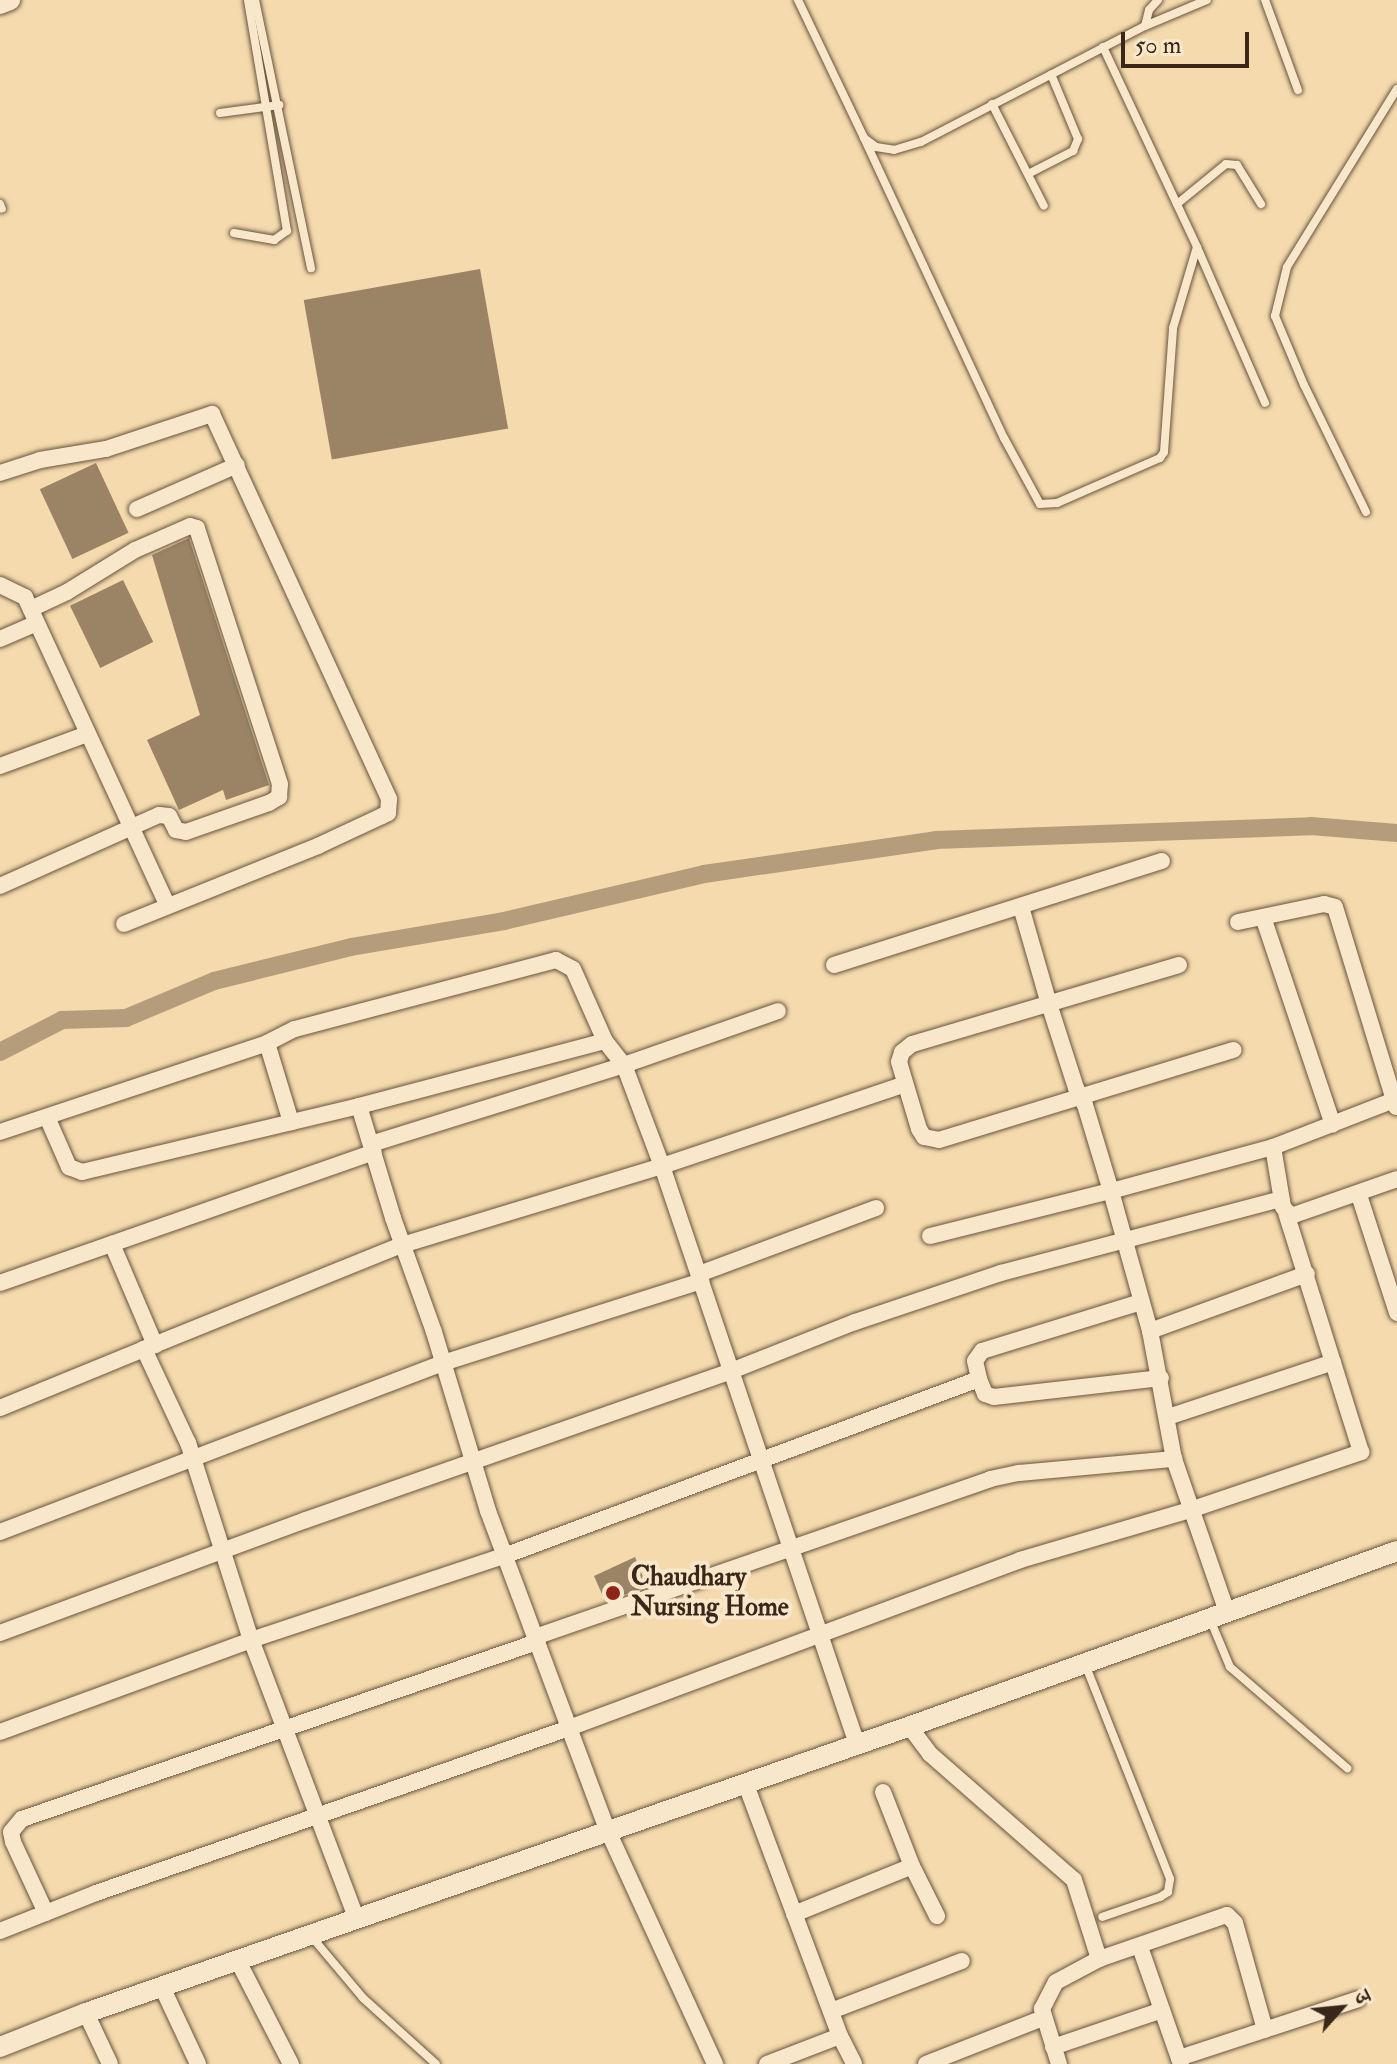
<!DOCTYPE html>
<html>
<head>
<meta charset="utf-8">
<style>
  body { margin:0 }
  #map { position:relative; width:1397px; height:2064px; overflow:hidden; background:#f4daad; font-family:"IM FELL Double Pica","Noto Serif Devanagari",serif }
  div>[style] { position:absolute }
  .canal>* { height:18px; margin:-9px; padding:0 9px; transform-origin:9px; border-radius:9px; background:#b59d7b }
  .building>* { inset:0; background:#9b8466; transform-origin:0 0 }
  .roads { filter:drop-shadow(0 0 2px #69543e) drop-shadow(0 0 2px #69543e) }
  .service>* { height:8px; margin:-4px; padding:0 4px; transform-origin:4px; border-radius:4px; background:#f8e7ca }
  .minor>* { height:16px; margin:-8px; padding:0 8px; transform-origin:8px; border-radius:8px; background:#f8e7ca }
  .tertiary>* { height:20px; margin:-10px; padding:0 10px; transform-origin:10px; border-radius:10px; background:#f8e7ca }
  .dots>* { width:22px; height:22px; translate:-50% -50%; box-sizing:border-box; border:4px solid #f8e7ca; border-radius:50% }
  span { translate:-50% -50%; white-space:nowrap; text-align:center; line-height:1.15; -webkit-text-stroke:8px #f8e7ca; paint-order:stroke }
  .poi-label { font-size:26px; color:#3b2719; font-weight:700 }
  .left { translate:0 -50%; text-align:left }
  .north { position:absolute; left:1301px; top:1968px; width:80px; height:80px; -webkit-text-stroke:6px #f8e7ca; paint-order:stroke; rotate:63deg; font-size:22px; font-weight:700; line-height:32px; text-align:center; color:#3b2719 }
  .north::after { content:''; display:block; margin:auto; width:28px; height:36px; background:#3b2719; clip-path:polygon(50% 0,100% 100%,50% 72%,0 100%) }
  .scale { position:absolute; left:1121px; top:32px; width:128px; height:36px; box-sizing:border-box; border:4px solid #3b2719; border-top:0; padding-left:10px; font-size:24px; line-height:28px; white-space:nowrap; color:#3b2719; -webkit-text-stroke:6px #f8e7ca; paint-order:stroke }
</style>
</head>
<body>
<div id="map">
  <div class="canal">
    <i style="left:0;top:1052px;width:70px;rotate:-27.3deg"></i>
    <i style="left:62px;top:1020px;width:64px;rotate:-1.8deg"></i>
    <i style="left:126px;top:1018px;width:95px;rotate:-22.8deg"></i>
    <i style="left:214px;top:981px;width:141px;rotate:-13.9deg"></i>
    <i style="left:351px;top:947px;width:155px;rotate:-9.6deg"></i>
    <i style="left:504px;top:921px;width:205px;rotate:-13.2deg"></i>
    <i style="left:704px;top:874px;width:234px;rotate:-8.3deg"></i>
    <i style="left:936px;top:840px;width:375px;rotate:-2.1deg"></i>
    <i style="left:1311px;top:826px;width:86px;rotate:4.7deg"></i>
  </div>
  <div class="building">
    <i style="left:480px;top:269px;width:162px;height:179px;rotate:80deg"></i>
    <i style="left:96px;top:463px;width:77px;height:62px;rotate:65deg"></i>
    <i style="clip-path:polygon(189px 538px,269px 785px,226px 800px,223px 790px,179px 810px,147px 740px,200px 715px,152px 555px)"></i>
    <i style="left:123px;top:580px;width:69px;height:59px;rotate:64deg"></i>
    <i style="clip-path:polygon(635px 1557px,647px 1587px,605px 1601px,594px 1576px)"></i>
  </div>
  <div class="roads">
    <div class="service">
      <i style="left:255px;top:0;width:274px;rotate:78.2deg"></i>
      <i style="left:798px;top:0;width:153px;rotate:64.4deg"></i>
      <i style="left:864px;top:138px;width:15px;rotate:37deg"></i>
      <i style="left:876px;top:147px;width:18px;rotate:9deg"></i>
      <i style="left:894px;top:150px;width:28px;rotate:-17deg"></i>
      <i style="left:921px;top:142px;width:252px;rotate:-27.4deg"></i>
      <i style="left:1158px;top:0;width:13px;rotate:132deg"></i>
      <i style="left:1149px;top:10px;width:16px;rotate:104deg"></i>
      <i style="left:1145px;top:26px;width:67px;rotate:-22.8deg"></i>
      <i style="left:1265px;top:0;width:96px;rotate:69.9deg"></i>
      <i style="left:1103px;top:47px;width:221px;rotate:64.8deg"></i>
      <i style="left:992px;top:104px;width:114px;rotate:63deg"></i>
      <i style="left:220px;top:113px;width:60px;rotate:-7.7deg"></i>
      <i style="left:864px;top:138px;width:331px;rotate:65deg"></i>
      <i style="left:1004px;top:438px;width:75px;rotate:61.4deg"></i>
      <i style="left:1040px;top:504px;width:17px;rotate:-3deg"></i>
      <i style="left:1057px;top:503px;width:112px;rotate:-23.6deg"></i>
      <i style="left:1160px;top:458px;width:7px;rotate:-56deg"></i>
      <i style="left:1164px;top:452px;width:124px;rotate:-85.8deg"></i>
      <i style="left:1173px;top:328px;width:84px;rotate:-73.5deg"></i>
      <i style="left:1197px;top:247px;width:170px;rotate:66.4deg"></i>
      <i style="left:1028px;top:174px;width:51px;rotate:-27.1deg"></i>
      <i style="left:1073px;top:151px;width:13px;rotate:-67deg"></i>
      <i style="left:1078px;top:139px;width:70px;rotate:-112.6deg"></i>
      <i style="left:0;top:204px;width:5px;rotate:68deg"></i>
      <i style="left:1177px;top:204px;width:63px;rotate:-39.2deg"></i>
      <i style="left:1226px;top:164px;width:11px;rotate:5deg"></i>
      <i style="left:1237px;top:165px;width:46px;rotate:58.4deg"></i>
      <i style="left:234px;top:233px;width:41px;rotate:9.9deg"></i>
      <i style="left:274px;top:240px;width:16px;rotate:-35deg"></i>
      <i style="left:287px;top:231px;width:234px;rotate:-99.6deg"></i>
      <i style="left:1366px;top:512px;width:141px;rotate:-116deg"></i>
      <i style="left:1304px;top:385px;width:75px;rotate:-112.8deg"></i>
      <i style="left:1275px;top:316px;width:50px;rotate:-76.2deg"></i>
      <i style="left:1287px;top:267px;width:209px;rotate:-58.3deg"></i>
      <i style="left:1210px;top:1619px;width:52px;rotate:67.4deg"></i>
      <i style="left:1230px;top:1667px;width:155px;rotate:40.8deg"></i>
      <i style="left:1085px;top:1664px;width:231px;rotate:68.4deg"></i>
      <i style="left:1170px;top:1879px;width:13px;rotate:99deg"></i>
      <i style="left:1168px;top:1892px;width:9px;rotate:148deg"></i>
      <i style="left:1160px;top:1897px;width:61px;rotate:161deg"></i>
      <i style="left:311px;top:1936px;width:81px;rotate:50deg"></i>
      <i style="left:363px;top:1998px;width:98px;rotate:42.1deg"></i>
    </div>
    <div class="minor">
      <i style="left:0;top:473px;width:42px;rotate:-18deg"></i>
      <i style="left:40px;top:460px;width:67px;rotate:-9.5deg"></i>
      <i style="left:106px;top:449px;width:112px;rotate:-18.3deg"></i>
      <i style="left:212px;top:414px;width:424px;rotate:65.3deg"></i>
      <i style="left:389px;top:799px;width:14px;rotate:94deg"></i>
      <i style="left:388px;top:813px;width:7px;rotate:153deg"></i>
      <i style="left:382px;top:816px;width:71px;rotate:154.9deg"></i>
      <i style="left:318px;top:846px;width:209px;rotate:158.1deg"></i>
      <i style="left:137px;top:509px;width:109px;rotate:-23.7deg"></i>
      <i style="left:0;top:585px;width:28px;rotate:26deg"></i>
      <i style="left:25px;top:597px;width:339px;rotate:65.2deg"></i>
      <i style="left:0;top:639px;width:40px;rotate:-23.4deg"></i>
      <i style="left:0;top:766px;width:93px;rotate:-20.2deg"></i>
      <i style="left:0;top:886px;width:174px;rotate:-24.1deg"></i>
      <i style="left:159px;top:815px;width:10px;rotate:6deg"></i>
      <i style="left:169px;top:816px;width:16px;rotate:63deg"></i>
      <i style="left:176px;top:830px;width:10px;rotate:11deg"></i>
      <i style="left:186px;top:832px;width:88px;rotate:-19.3deg"></i>
      <i style="left:269px;top:803px;width:12px;rotate:-31deg"></i>
      <i style="left:279px;top:797px;width:13px;rotate:-86deg"></i>
      <i style="left:280px;top:784px;width:269px;rotate:-108deg"></i>
      <i style="left:197px;top:528px;width:7px;rotate:-164deg"></i>
      <i style="left:190px;top:526px;width:60px;rotate:156.4deg"></i>
      <i style="left:135px;top:550px;width:80px;rotate:148.3deg"></i>
      <i style="left:67px;top:592px;width:40px;rotate:155deg"></i>
      <i style="left:1263px;top:917px;width:219px;rotate:71.4deg"></i>
      <i style="left:1238px;top:922px;width:88px;rotate:-11.8deg"></i>
      <i style="left:1324px;top:904px;width:11px;rotate:15deg"></i>
      <i style="left:1335px;top:907px;width:209px;rotate:73deg"></i>
      <i style="left:834px;top:965px;width:344px;rotate:-17.6deg"></i>
      <i style="left:1179px;top:965px;width:278px;rotate:163.5deg"></i>
      <i style="left:912px;top:1044px;width:13px;rotate:141deg"></i>
      <i style="left:902px;top:1052px;width:10px;rotate:107deg"></i>
      <i style="left:899px;top:1062px;width:70px;rotate:73.4deg"></i>
      <i style="left:919px;top:1129px;width:9px;rotate:58deg"></i>
      <i style="left:924px;top:1137px;width:15px;rotate:11deg"></i>
      <i style="left:939px;top:1140px;width:308px;rotate:-17deg"></i>
      <i style="left:267px;top:1043px;width:31px;rotate:-27deg"></i>
      <i style="left:295px;top:1029px;width:270px;rotate:-14.8deg"></i>
      <i style="left:556px;top:960px;width:19px;rotate:28deg"></i>
      <i style="left:573px;top:969px;width:79px;rotate:66deg"></i>
      <i style="left:605px;top:1041px;width:31px;rotate:52deg"></i>
      <i style="left:624px;top:1065px;width:108px;rotate:69.4deg"></i>
      <i style="left:662px;top:1166px;width:610px;rotate:71.36deg"></i>
      <i style="left:359px;top:1106px;width:117px;rotate:73.1deg"></i>
      <i style="left:393px;top:1218px;width:121px;rotate:70.2deg"></i>
      <i style="left:434px;top:1332px;width:187px;rotate:73.2deg"></i>
      <i style="left:488px;top:1511px;width:340px;rotate:69.5deg"></i>
      <i style="left:607px;top:1829px;width:259px;rotate:65.3deg"></i>
      <i style="left:47px;top:1117px;width:55px;rotate:66.3deg"></i>
      <i style="left:69px;top:1167px;width:14px;rotate:21deg"></i>
      <i style="left:82px;top:1172px;width:285px;rotate:-13.4deg"></i>
      <i style="left:359px;top:1106px;width:254px;rotate:-14.8deg"></i>
      <i style="left:0;top:1132px;width:281px;rotate:-18.4deg"></i>
      <i style="left:267px;top:1043px;width:83px;rotate:73.1deg"></i>
      <i style="left:371px;top:1144px;width:265px;rotate:-17.3deg"></i>
      <i style="left:624px;top:1065px;width:163px;rotate:-19.3deg"></i>
      <i style="left:1273px;top:1147px;width:61px;rotate:80.5deg"></i>
      <i style="left:1283px;top:1207px;width:12px;rotate:48deg"></i>
      <i style="left:1291px;top:1216px;width:112px;rotate:-19.2deg"></i>
      <i style="left:1359px;top:1195px;width:124px;rotate:72.1deg"></i>
      <i style="left:930px;top:1236px;width:187px;rotate:-14deg"></i>
      <i style="left:1111px;top:1191px;width:90px;rotate:-106.8deg"></i>
      <i style="left:1085px;top:1105px;width:19px;rotate:-118deg"></i>
      <i style="left:1076px;top:1088px;width:88px;rotate:-107.8deg"></i>
      <i style="left:1049px;top:1004px;width:101px;rotate:-106.1deg"></i>
      <i style="left:112px;top:1244px;width:110px;rotate:66.9deg"></i>
      <i style="left:699px;top:1274px;width:189px;rotate:-20.4deg"></i>
      <i style="left:0;top:1283px;width:396px;rotate:-19.3deg"></i>
      <i style="left:1141px;top:1302px;width:166px;rotate:162.9deg"></i>
      <i style="left:982px;top:1351px;width:12px;rotate:125deg"></i>
      <i style="left:975px;top:1361px;width:18px;rotate:77deg"></i>
      <i style="left:979px;top:1379px;width:16px;rotate:68deg"></i>
      <i style="left:985px;top:1394px;width:9px;rotate:18deg"></i>
      <i style="left:994px;top:1397px;width:168px;rotate:-6.5deg"></i>
      <i style="left:1150px;top:1331px;width:167px;rotate:-20deg"></i>
      <i style="left:0;top:1408px;width:156px;rotate:-22.3deg"></i>
      <i style="left:1168px;top:1417px;width:174px;rotate:-18.4deg"></i>
      <i style="left:0;top:1532px;width:474px;rotate:-20.9deg"></i>
      <i style="left:443px;top:1363px;width:271px;rotate:-17.6deg"></i>
      <i style="left:1227px;top:1612px;width:162px;rotate:-109.1deg"></i>
      <i style="left:1174px;top:1459px;width:130px;rotate:-100.6deg"></i>
      <i style="left:1150px;top:1331px;width:145px;rotate:-105.6deg"></i>
      <i style="left:1111px;top:1191px;width:168px;rotate:-15.2deg"></i>
      <i style="left:1273px;top:1147px;width:130px;rotate:-21.2deg"></i>
      <i style="left:0;top:1633px;width:326px;rotate:-20.3deg"></i>
      <i style="left:306px;top:1520px;width:450px;rotate:-19.3deg"></i>
      <i style="left:731px;top:1371px;width:133px;rotate:-21.6deg"></i>
      <i style="left:855px;top:1322px;width:154px;rotate:-18.6deg"></i>
      <i style="left:1001px;top:1273px;width:290px;rotate:-14.8deg"></i>
      <i style="left:535px;top:1637px;width:482px;rotate:-19.1deg"></i>
      <i style="left:990px;top:1479px;width:30px;rotate:-12deg"></i>
      <i style="left:1019px;top:1473px;width:156px;rotate:-5.2deg"></i>
      <i style="left:909px;top:1726px;width:35px;rotate:53deg"></i>
      <i style="left:930px;top:1754px;width:191px;rotate:41.2deg"></i>
      <i style="left:1074px;top:1880px;width:83px;rotate:72.4deg"></i>
      <i style="left:0;top:1732px;width:267px;rotate:-20.1deg"></i>
      <i style="left:251px;top:1640px;width:267px;rotate:-18.4deg"></i>
      <i style="left:504px;top:1556px;width:507px;rotate:-20.44deg"></i>
      <i style="left:745px;top:1782px;width:271px;rotate:69.5deg"></i>
      <i style="left:840px;top:2036px;width:31px;rotate:63deg"></i>
      <i style="left:883px;top:1792px;width:79px;rotate:68.6deg"></i>
      <i style="left:912px;top:1866px;width:56px;rotate:63.4deg"></i>
      <i style="left:46px;top:1913px;width:78px;rotate:-114.9deg"></i>
      <i style="left:13px;top:1842px;width:10px;rotate:-101deg"></i>
      <i style="left:11px;top:1832px;width:17px;rotate:-50deg"></i>
      <i style="left:22px;top:1819px;width:545px;rotate:-18.97deg"></i>
      <i style="left:794px;top:1914px;width:127px;rotate:-22.1deg"></i>
      <i style="left:357px;top:1920px;width:299px;rotate:-110.7deg"></i>
      <i style="left:251px;top:1640px;width:207px;rotate:-107.7deg"></i>
      <i style="left:188px;top:1443px;width:104px;rotate:-115.1deg"></i>
      <i style="left:144px;top:1349px;width:278px;rotate:-22deg"></i>
      <i style="left:402px;top:1245px;width:272px;rotate:-16.9deg"></i>
      <i style="left:662px;top:1166px;width:254px;rotate:-18.6deg"></i>
      <i style="left:0;top:1931px;width:103px;rotate:-21.6deg"></i>
      <i style="left:96px;top:1893px;width:501px;rotate:-19.23deg"></i>
      <i style="left:569px;top:1728px;width:481px;rotate:-20.4deg"></i>
      <i style="left:1020px;top:1560px;width:177px;rotate:-16.4deg"></i>
      <i style="left:1190px;top:1510px;width:181px;rotate:-18.7deg"></i>
      <i style="left:1361px;top:1452px;width:250px;rotate:-107.4deg"></i>
      <i style="left:1140px;top:1947px;width:124px;rotate:70.7deg"></i>
      <i style="left:238px;top:1961px;width:116px;rotate:62.8deg"></i>
      <i style="left:162px;top:1987px;width:85px;rotate:64.9deg"></i>
      <i style="left:831px;top:2011px;width:140px;rotate:-20.9deg"></i>
      <i style="left:86px;top:2013px;width:56px;rotate:64.8deg"></i>
      <i style="left:1053px;top:2047px;width:115px;rotate:-18.7deg"></i>
      <i style="left:1179px;top:2058px;width:188px;rotate:-18.2deg"></i>
      <i style="left:767px;top:2064px;width:78px;rotate:-21deg"></i>
      <i style="left:926px;top:2064px;width:126px;rotate:-21.5deg"></i>
      <i style="left:1059px;top:2064px;width:58px;rotate:-107.2deg"></i>
      <i style="left:1042px;top:2009px;width:30px;rotate:-63deg"></i>
      <i style="left:1056px;top:1982px;width:49px;rotate:-28.1deg"></i>
      <i style="left:1099px;top:1959px;width:135px;rotate:-19deg"></i>
      <i style="left:1227px;top:1915px;width:11px;rotate:45deg"></i>
      <i style="left:1235px;top:1923px;width:111px;rotate:74.3deg"></i>
    </div>
    <div class="tertiary">
      <i style="left:0;top:4px;width:11px;rotate:-22deg"></i>
      <i style="left:0;top:2047px;width:92px;rotate:-21.6deg"></i>
      <i style="left:86px;top:2013px;width:885px;rotate:-19.19deg"></i>
      <i style="left:922px;top:1722px;width:505px;rotate:-19.8deg"></i>
    </div>
  </div>
  <div class="dots">
    <i style="left:613px;top:1593px;background:#8f2418"></i>
  </div>
  <div class="poi-label">
    <span class="left" style="left:631px;top:1593px">Chaudhary<br>Nursing Home</span>
  </div>
  <div class="north">उ</div>
  <div class="scale">50 m</div>
</div>
</body>
</html>
